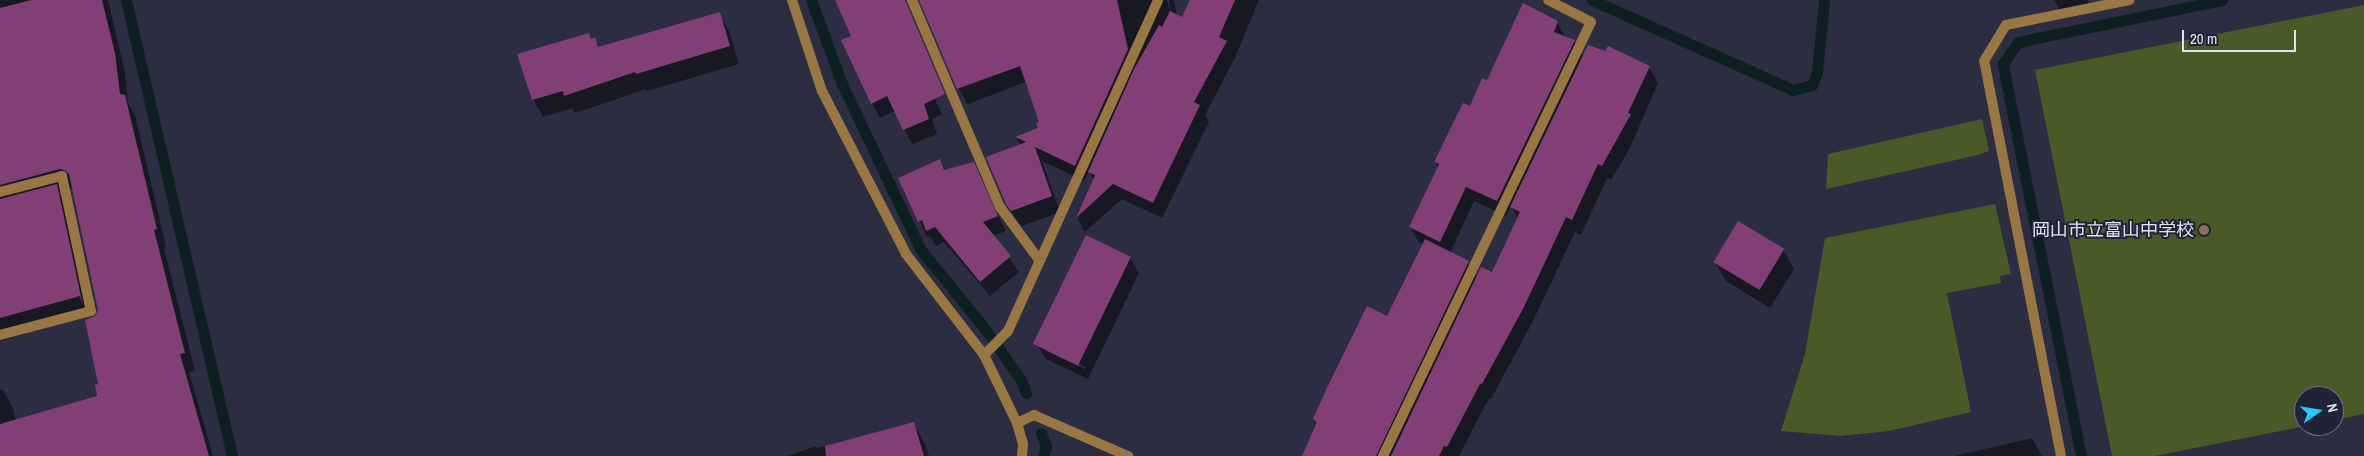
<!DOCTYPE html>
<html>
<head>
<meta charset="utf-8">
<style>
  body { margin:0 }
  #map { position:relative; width:2364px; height:456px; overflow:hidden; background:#2c2d41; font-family:"Archivo Narrow","Noto Sans JP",sans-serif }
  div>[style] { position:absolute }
  .green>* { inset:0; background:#495927 }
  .shadow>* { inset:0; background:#0007 }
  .stream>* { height:11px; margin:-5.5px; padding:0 5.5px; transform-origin:5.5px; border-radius:5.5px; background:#0e1f21 }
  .building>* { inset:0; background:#823f75; transform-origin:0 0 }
  .minor>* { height:10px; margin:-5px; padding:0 5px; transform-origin:5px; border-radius:5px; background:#987744 }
  .dots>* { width:14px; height:14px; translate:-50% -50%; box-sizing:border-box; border:2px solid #222336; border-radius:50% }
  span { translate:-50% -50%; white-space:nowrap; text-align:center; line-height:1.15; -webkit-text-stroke:4px #222336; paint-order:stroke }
  .poi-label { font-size:18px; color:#e1e2ef }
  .right { translate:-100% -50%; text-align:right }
  .north { position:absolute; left:2294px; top:386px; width:50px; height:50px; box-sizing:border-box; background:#222336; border:1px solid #6e6f80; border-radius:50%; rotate:77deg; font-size:14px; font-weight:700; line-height:20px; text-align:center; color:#e1e2ef }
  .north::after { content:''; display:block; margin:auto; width:18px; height:22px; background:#25c9fe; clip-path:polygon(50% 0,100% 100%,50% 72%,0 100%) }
  .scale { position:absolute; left:2182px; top:30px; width:114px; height:22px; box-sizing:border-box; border:2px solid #e1e2ef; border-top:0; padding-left:6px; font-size:15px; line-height:18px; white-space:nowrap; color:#e1e2ef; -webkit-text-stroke:4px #222336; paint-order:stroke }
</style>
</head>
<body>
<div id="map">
  <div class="green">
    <i style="clip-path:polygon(2364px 5px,2364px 414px,2334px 420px,2334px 396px,2304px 396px,2304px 426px,2306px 426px,2155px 456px,2112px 456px,2035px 70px)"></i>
    <i style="clip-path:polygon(1982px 119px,1989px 151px,1978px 155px,1826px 189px,1828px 154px)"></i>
    <i style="clip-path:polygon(1995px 204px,2011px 274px,2000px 276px,2001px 283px,1947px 293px,1971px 412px,1889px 431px,1841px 436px,1781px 431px,1805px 354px,1825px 238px)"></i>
  </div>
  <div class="shadow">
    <i style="clip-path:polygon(0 0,108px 0,125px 73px,128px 103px,135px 115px,166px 247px,164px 248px,195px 371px,189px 372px,213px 456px,0 456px,0 390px,3px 390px,13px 408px,16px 420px,99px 397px,99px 385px,96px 317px,99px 310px,73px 188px,59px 192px,67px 204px,91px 318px,89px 315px,0 341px)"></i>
    <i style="clip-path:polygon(836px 0,889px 0,942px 114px,932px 119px,937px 134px,912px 144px,895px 111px,880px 118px,872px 103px,853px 36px)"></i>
    <i style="clip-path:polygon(933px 0,1167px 0,1171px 14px,1169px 0,1174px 0,1179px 29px,1192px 0,1259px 0,1235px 58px,1205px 115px,1209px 122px,1162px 218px,1122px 199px,1085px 232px,1077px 217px,1094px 180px,1089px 171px,1084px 181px,1042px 161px,1060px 212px,1022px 226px,1017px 220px,1007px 203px,1021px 146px,1016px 138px,1040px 128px,1040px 123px,1026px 82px,968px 104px,958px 88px)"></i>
    <i style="clip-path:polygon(2054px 0,2088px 0,2091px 12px,2064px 17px)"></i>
    <i style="clip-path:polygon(719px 14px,729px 31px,739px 64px,647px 91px,646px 89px,575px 113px,573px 108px,543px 117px,533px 99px,591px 40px,594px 39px,599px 48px)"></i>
    <i style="clip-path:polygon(evenodd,1557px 22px,1565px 37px,1574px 41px,1583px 57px,1649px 67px,1658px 83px,1629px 150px,1611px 180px,1607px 178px,1581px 235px,1575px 232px,1532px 323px,1491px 399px,1489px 398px,1459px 456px,1303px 456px,1318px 424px,1315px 419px,1388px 317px,1424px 244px,1419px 242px,1410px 227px,1438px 168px,1435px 162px,1488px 82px,1557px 22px,1474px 201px,1506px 216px,1511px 206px,1518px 219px,1492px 273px,1477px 278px,1468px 262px,1450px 253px,1474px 201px)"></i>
    <i style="clip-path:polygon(939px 161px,945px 171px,973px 164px,1006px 231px,993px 236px,1019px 272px,990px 296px,944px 242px,936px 246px,930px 236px,927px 237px,900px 178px)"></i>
    <i style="clip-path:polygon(1783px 250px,1794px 269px,1770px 308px,1726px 281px,1715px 262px)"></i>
    <i style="clip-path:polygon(evenodd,1130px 258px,1139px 273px,1088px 379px,1046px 359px,1037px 345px,1130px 258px,1048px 349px,1086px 367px,1085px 369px,1048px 352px,1048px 349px)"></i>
    <i style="clip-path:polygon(914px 424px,925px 444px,929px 456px,788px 456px,816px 446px,817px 448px)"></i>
    <i style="clip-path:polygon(2032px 438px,2042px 456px,1954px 456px)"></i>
  </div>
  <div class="stream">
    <i style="left:126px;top:0;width:468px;rotate:76.9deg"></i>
    <i style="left:811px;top:0;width:90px;rotate:69.7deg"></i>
    <i style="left:842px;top:84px;width:184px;rotate:64.6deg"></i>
    <i style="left:921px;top:250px;width:103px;rotate:50.9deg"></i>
    <i style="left:986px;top:330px;width:61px;rotate:55deg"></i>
    <i style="left:1021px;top:380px;width:14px;rotate:69deg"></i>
    <i style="left:1592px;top:0;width:220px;rotate:24.1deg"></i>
    <i style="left:1793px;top:90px;width:20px;rotate:-15deg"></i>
    <i style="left:1812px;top:85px;width:14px;rotate:-69deg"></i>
    <i style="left:1817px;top:72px;width:72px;rotate:-84.4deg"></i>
    <i style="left:1041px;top:433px;width:14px;rotate:69deg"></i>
    <i style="left:1046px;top:446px;width:10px;rotate:107deg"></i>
    <i style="left:2081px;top:456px;width:400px;rotate:-101.3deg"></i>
    <i style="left:2003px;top:64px;width:27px;rotate:-56deg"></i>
    <i style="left:2018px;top:42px;width:208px;rotate:-11.6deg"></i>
  </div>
  <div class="building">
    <i style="clip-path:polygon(31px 0,102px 0,115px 53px,120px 94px,125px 95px,157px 229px,154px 230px,185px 353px,180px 354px,209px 456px,0 456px,0 424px,97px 396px,95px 385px,98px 384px,85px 320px,95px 316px,98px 310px,69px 174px,64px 170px,60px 169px,0 185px,0 8px)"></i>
    <i style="clip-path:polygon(835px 0,905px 0,945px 94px,924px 104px,929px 119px,903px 130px,887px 96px,871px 104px,841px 40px,851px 36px)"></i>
    <i style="clip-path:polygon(919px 0,1117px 0,1128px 49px,1075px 166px,1035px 147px,1052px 196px,1011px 211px,1006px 204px,986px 157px,1026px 142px,1015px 137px,1038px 128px,1036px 123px,1039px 122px,1020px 66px,957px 89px)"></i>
    <i style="clip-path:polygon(1190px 0,1235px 0,1219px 37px,1227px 41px,1194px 102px,1200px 105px,1153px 203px,1113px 184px,1076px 218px,1095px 175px,1088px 172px,1134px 69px,1159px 25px,1162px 27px,1170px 11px,1182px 17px)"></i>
    <i style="clip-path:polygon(1523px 3px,1558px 21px,1554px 32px,1575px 40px,1497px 201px,1466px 187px,1440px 242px,1409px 227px,1439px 164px,1434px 162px,1463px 103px,1470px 106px,1482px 78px,1487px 80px)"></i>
    <i style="clip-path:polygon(720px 12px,730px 46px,636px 74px,635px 72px,564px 96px,563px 91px,532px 100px,517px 54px,589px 33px,591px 39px,595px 37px,598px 47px)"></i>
    <i style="clip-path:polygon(1588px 45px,1605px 51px,1608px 46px,1650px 66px,1628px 113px,1631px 114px,1602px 166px,1598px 164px,1572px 220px,1566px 217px,1524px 307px,1482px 384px,1480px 384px,1447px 447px,1444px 446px,1439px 456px,1391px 456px,1481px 267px,1492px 272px,1520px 212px,1510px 207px)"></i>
    <i style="clip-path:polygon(940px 159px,944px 170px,974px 162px,998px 216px,983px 222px,1011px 256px,980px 282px,935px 227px,926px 231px,922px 220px,918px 222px,898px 178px)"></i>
    <i style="clip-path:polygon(57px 184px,83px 306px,80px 296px,0 318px,0 199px)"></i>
    <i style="left:1738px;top:221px;width:54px;height:48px;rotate:31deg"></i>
    <i style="left:1086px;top:235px;width:50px;height:121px;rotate:26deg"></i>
    <i style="clip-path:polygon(1425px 239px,1469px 261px,1376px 456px,1302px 456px,1317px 422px,1313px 419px,1326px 390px,1367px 306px,1387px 316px)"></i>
    <i style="clip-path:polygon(914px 422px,924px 456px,826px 456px,825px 446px)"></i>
  </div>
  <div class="minor">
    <i style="left:792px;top:0;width:96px;rotate:71.8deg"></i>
    <i style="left:822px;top:91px;width:183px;rotate:62.7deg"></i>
    <i style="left:906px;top:254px;width:128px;rotate:52.3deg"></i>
    <i style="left:984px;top:355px;width:76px;rotate:64.1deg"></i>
    <i style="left:1017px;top:423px;width:19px;rotate:-25deg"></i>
    <i style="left:1034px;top:415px;width:103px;rotate:23.6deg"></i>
    <i style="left:912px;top:0;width:225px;rotate:67deg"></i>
    <i style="left:1000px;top:207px;width:67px;rotate:53.5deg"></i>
    <i style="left:0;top:192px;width:64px;rotate:-14.5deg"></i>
    <i style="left:62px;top:176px;width:138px;rotate:77.9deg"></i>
    <i style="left:91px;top:311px;width:94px;rotate:165.2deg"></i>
    <i style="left:984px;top:355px;width:34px;rotate:-45deg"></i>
    <i style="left:1008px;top:331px;width:363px;rotate:-65.6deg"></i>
    <i style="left:1017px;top:423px;width:22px;rotate:74deg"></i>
    <i style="left:1023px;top:444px;width:12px;rotate:95deg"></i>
    <i style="left:1383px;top:456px;width:481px;rotate:-64.4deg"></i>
    <i style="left:1591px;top:22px;width:48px;rotate:-152.9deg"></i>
    <i style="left:2061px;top:456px;width:402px;rotate:-101deg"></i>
    <i style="left:1984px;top:61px;width:42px;rotate:-58.6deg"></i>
    <i style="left:2006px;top:25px;width:126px;rotate:-11.4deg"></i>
  </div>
  <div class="dots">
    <i style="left:2204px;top:230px;background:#8d6e63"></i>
  </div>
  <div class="poi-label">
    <span class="right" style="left:2194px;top:230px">岡山市立富山中学校</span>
  </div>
  <div class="north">N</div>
  <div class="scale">20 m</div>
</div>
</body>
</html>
